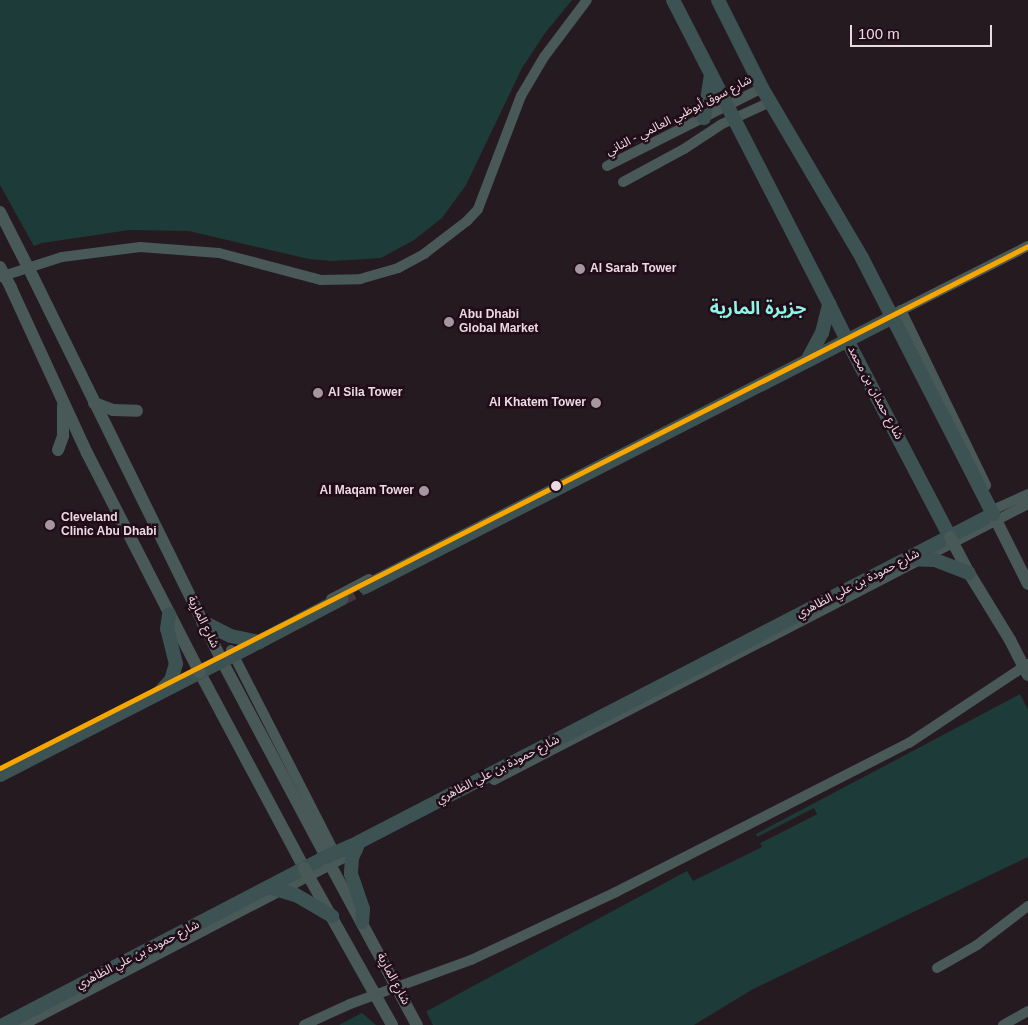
<!DOCTYPE html>
<html>
<head>
<meta charset="utf-8">
<style>
  body { margin:0 }
  #map { position:relative; width:1028px; height:1025px; overflow:hidden; background:#261a21; font-family:Arial,"Noto Sans Arabic",sans-serif }
  div>[style] { position:absolute }
  .water>* { inset:0; background:#1d3c39 }
  .pier>* { inset:0; background:#261a21; transform-origin:0 0 }
  .secondary-tunnel>* { height:14px; margin-top:-7px; transform-origin:0; background:repeating-linear-gradient(90deg,#43373e 0 14px,transparent 0 21px) }
  .minor>* { height:10px; margin:-5px; padding:0 5px; transform-origin:5px; border-radius:5px; background:#485958 }
  .tertiary>* { height:12px; margin:-6px; padding:0 6px; transform-origin:6px; border-radius:6px; background:#485958 }
  .secondary>* { height:14px; margin:-7px; padding:0 7px; transform-origin:7px; border-radius:7px; background:#3d5353 }
  .tertiary-bridge>* { height:12px; margin:-6px; padding:0 6px; transform-origin:6px; border-radius:6px; background:#485958 }
  .secondary-bridge>* { height:14px; margin:-7px; padding:0 7px; transform-origin:7px; border-radius:7px; background:#3d5353 }
  .bus-1>* { height:5px; margin:-2.5px; padding:0 2.5px; transform-origin:2.5px; border-radius:2.5px; background:#f7a600 }
  .dots>* { width:14px; height:14px; translate:-50% -50%; box-sizing:border-box; border:2px solid #210c18; border-radius:50% }
  span { translate:-50% -50%; white-space:nowrap; text-align:center; line-height:1.15; -webkit-text-stroke:5px #210c18; paint-order:stroke }
  .street-label { font-size:12px; color:#eadae2 }
  .poi-label { font-size:12px; color:#eadae2; font-weight:700 }
  .left { translate:0 -50%; text-align:left }
  .right { translate:-100% -50%; text-align:right }
  .district-label { font-size:18px; color:#8cf5e7; font-weight:700 }
  .scale { position:absolute; left:850px; top:25px; width:142px; height:22px; box-sizing:border-box; border:2px solid #eadae2; border-top:0; padding-left:6px; font-size:15px; line-height:18px; white-space:nowrap; color:#eadae2; -webkit-text-stroke:4px #210c18; paint-order:stroke }
</style>
</head>
<body>
<div id="map">
  <div class="water">
    <i style="clip-path:polygon(0 0,572px 0,545px 33px,522px 68px,466px 185px,442px 218px,414px 240px,381px 258px,333px 261px,309px 259px,189px 231px,129px 230px,42px 243px,0 258px)"></i>
    <i style="clip-path:polygon(1028px 690px,1028px 857px,753px 989px,694px 1025px,401px 1025px,687px 871px,693px 881px,762px 847px,756px 834px)"></i>
    <i style="clip-path:polygon(362px 1013px,376px 1025px,339px 1025px)"></i>
  </div>
  <div class="pier">
    <i style="clip-path:polygon(0 185px,35px 248px,0 261px)"></i>
    <i style="clip-path:polygon(1028px 688px,1028px 710px,1019px 692px)"></i>
    <i style="left:814px;top:808px;width:7px;height:64px;rotate:63deg"></i>
    <i style="clip-path:polygon(425px 1009px,433px 1025px,398px 1025px,399px 1023px)"></i>
  </div>
  <div class="secondary-tunnel">
    <i style="left:341px;top:599px;width:27px;rotate:-27deg"></i>
  </div>
  <div class="minor">
    <i style="left:607px;top:166px;width:174px;rotate:-26.7deg"></i>
    <i style="left:623px;top:182px;width:69px;rotate:-28.4deg"></i>
    <i style="left:684px;top:149px;width:45px;rotate:-33.3deg"></i>
    <i style="left:722px;top:124px;width:53px;rotate:-24.6deg"></i>
    <i style="left:0;top:277px;width:65px;rotate:-17.9deg"></i>
    <i style="left:62px;top:257px;width:79px;rotate:-7.3deg"></i>
    <i style="left:140px;top:247px;width:79px;rotate:4.3deg"></i>
    <i style="left:219px;top:253px;width:106px;rotate:14.8deg"></i>
    <i style="left:321px;top:280px;width:39px;rotate:-1deg"></i>
    <i style="left:360px;top:279px;width:40px;rotate:-16deg"></i>
    <i style="left:398px;top:268px;width:30px;rotate:-28deg"></i>
    <i style="left:424px;top:254px;width:54px;rotate:-37.5deg"></i>
    <i style="left:467px;top:221px;width:16px;rotate:-47deg"></i>
    <i style="left:478px;top:209px;width:121px;rotate:-69.2deg"></i>
    <i style="left:521px;top:96px;width:45px;rotate:-59.5deg"></i>
    <i style="left:544px;top:57px;width:71px;rotate:-53deg"></i>
    <i style="left:901px;top:310px;width:195px;rotate:64.1deg"></i>
    <i style="left:886px;top:318px;width:159px;rotate:-26.9deg"></i>
    <i style="left:997px;top:508px;width:34px;rotate:-24deg"></i>
    <i style="left:331px;top:599px;width:43px;rotate:-27.8deg"></i>
    <i style="left:231px;top:650px;width:235px;rotate:62.9deg"></i>
    <i style="left:494px;top:780px;width:601px;rotate:-27.33deg"></i>
    <i style="left:937px;top:968px;width:46px;rotate:-29.9deg"></i>
    <i style="left:977px;top:945px;width:64px;rotate:-37.4deg"></i>
    <i style="left:23px;top:1025px;width:377px;rotate:-27.5deg"></i>
    <i style="left:304px;top:1025px;width:51px;rotate:-24.5deg"></i>
    <i style="left:350px;top:1004px;width:129px;rotate:-20deg"></i>
    <i style="left:471px;top:960px;width:160px;rotate:-25.1deg"></i>
    <i style="left:616px;top:892px;width:329px;rotate:-27deg"></i>
    <i style="left:909px;top:743px;width:143px;rotate:-33.6deg"></i>
    <i style="left:1003px;top:1025px;width:29px;rotate:-29deg"></i>
  </div>
  <div class="tertiary">
    <i style="left:33px;top:277px;width:385px;rotate:63.8deg"></i>
    <i style="left:11px;top:288px;width:182px;rotate:65.3deg"></i>
    <i style="left:94px;top:403px;width:20px;rotate:20deg"></i>
    <i style="left:113px;top:410px;width:24px;rotate:2deg"></i>
    <i style="left:58px;top:450px;width:15px;rotate:-70deg"></i>
    <i style="left:63px;top:436px;width:30px;rotate:-90deg"></i>
    <i style="left:969px;top:573px;width:79px;rotate:58.5deg"></i>
    <i style="left:222px;top:661px;width:222px;rotate:62deg"></i>
    <i style="left:200px;top:673px;width:221px;rotate:61.9deg"></i>
  </div>
  <div class="secondary">
    <i style="left:673px;top:0;width:342px;rotate:62.8deg"></i>
    <i style="left:718px;top:0;width:98px;rotate:63.4deg"></i>
    <i style="left:704px;top:118px;width:44px;rotate:-80.8deg"></i>
    <i style="left:847px;top:340px;width:222px;rotate:62.4deg"></i>
    <i style="left:365px;top:587px;width:593px;rotate:-27.08deg"></i>
    <i style="left:259px;top:642px;width:93px;rotate:-27.7deg"></i>
    <i style="left:0;top:775px;width:250px;rotate:-27.2deg"></i>
    <i style="left:359px;top:842px;width:714px;rotate:-27.35deg"></i>
    <i style="left:3px;top:1025px;width:364px;rotate:-27.5deg"></i>
  </div>
  <div class="tertiary-bridge">
    <i style="left:0;top:212px;width:73px;rotate:63.1deg"></i>
    <i style="left:0;top:267px;width:24px;rotate:62deg"></i>
    <i style="left:87px;top:453px;width:247px;rotate:62.8deg"></i>
    <i style="left:993px;top:514px;width:78px;rotate:63.4deg"></i>
    <i style="left:950px;top:537px;width:41px;rotate:62.2deg"></i>
    <i style="left:203px;top:622px;width:43px;rotate:64deg"></i>
    <i style="left:1010px;top:640px;width:39px;rotate:63deg"></i>
    <i style="left:326px;top:857px;width:191px;rotate:61.6deg"></i>
    <i style="left:304px;top:868px;width:180px;rotate:60.7deg"></i>
  </div>
  <div class="secondary-bridge">
    <i style="left:762px;top:88px;width:197px;rotate:59.5deg"></i>
    <i style="left:862px;top:258px;width:288px;rotate:62.9deg"></i>
    <i style="left:829px;top:304px;width:40px;rotate:63.4deg"></i>
    <i style="left:808px;top:359px;width:30px;rotate:-62deg"></i>
    <i style="left:822px;top:333px;width:30px;rotate:-76deg"></i>
    <i style="left:906px;top:559px;width:29px;rotate:2deg"></i>
    <i style="left:935px;top:560px;width:36px;rotate:21deg"></i>
    <i style="left:203px;top:622px;width:31px;rotate:27deg"></i>
    <i style="left:231px;top:636px;width:29px;rotate:12deg"></i>
    <i style="left:222px;top:661px;width:42px;rotate:-27.2deg"></i>
    <i style="left:159px;top:693px;width:18px;rotate:-47deg"></i>
    <i style="left:171px;top:680px;width:17px;rotate:-73deg"></i>
    <i style="left:176px;top:664px;width:36px;rotate:-104deg"></i>
    <i style="left:167px;top:629px;width:15px;rotate:-82deg"></i>
    <i style="left:359px;top:842px;width:17px;rotate:114deg"></i>
    <i style="left:352px;top:858px;width:16px;rotate:94deg"></i>
    <i style="left:351px;top:874px;width:37px;rotate:71deg"></i>
    <i style="left:363px;top:909px;width:13px;rotate:94deg"></i>
    <i style="left:326px;top:857px;width:36px;rotate:-24deg"></i>
    <i style="left:269px;top:887px;width:28px;rotate:17deg"></i>
    <i style="left:296px;top:895px;width:42px;rotate:30.3deg"></i>
  </div>
  <div class="bus-1">
    <i style="left:0;top:768px;width:1153px;rotate:-26.92deg"></i>
  </div>
  <div class="dots">
    <i style="left:580px;top:269px;background:#a5979e"></i>
    <i style="left:449px;top:322px;background:#a5979e"></i>
    <i style="left:318px;top:393px;background:#a5979e"></i>
    <i style="left:596px;top:403px;background:#a5979e"></i>
    <i style="left:556px;top:486px;background:#eadae2"></i>
    <i style="left:424px;top:491px;background:#a5979e"></i>
    <i style="left:50px;top:525px;background:#a5979e"></i>
  </div>
  <div class="street-label">
    <span style="left:679px;top:116px;rotate:-27deg">شارع سوق أبوظبي العالمي - الثاني</span>
    <span style="left:875px;top:393px;rotate:62deg">شارع حمدان بن محمد</span>
    <span style="left:858px;top:584px;rotate:-27deg">شارع حمودة بن علي الظاهري</span>
    <span style="left:203px;top:622px;rotate:64deg">شارع المارِية</span>
    <span style="left:498px;top:770px;rotate:-27deg">شارع حمودة بن علي الظاهري</span>
    <span style="left:138px;top:955px;rotate:-27deg">شارع حمودة بن علي الظاهري</span>
    <span style="left:393px;top:979px;rotate:62deg">شارع المارِية</span>
  </div>
  <div class="poi-label">
    <span class="left" style="left:590px;top:269px">Al Sarab Tower</span>
    <span class="left" style="left:459px;top:322px">Abu Dhabi<br>Global Market</span>
    <span class="left" style="left:328px;top:393px">Al Sila Tower</span>
    <span class="right" style="left:586px;top:403px">Al Khatem Tower</span>
    <span class="right" style="left:414px;top:491px">Al Maqam Tower</span>
    <span class="left" style="left:61px;top:525px">Cleveland<br>Clinic Abu Dhabi</span>
  </div>
  <div class="district-label">
    <span style="left:758px;top:308px">جزيرة المارية</span>
  </div>
  <div class="scale">100 m</div>
</div>
</body>
</html>
